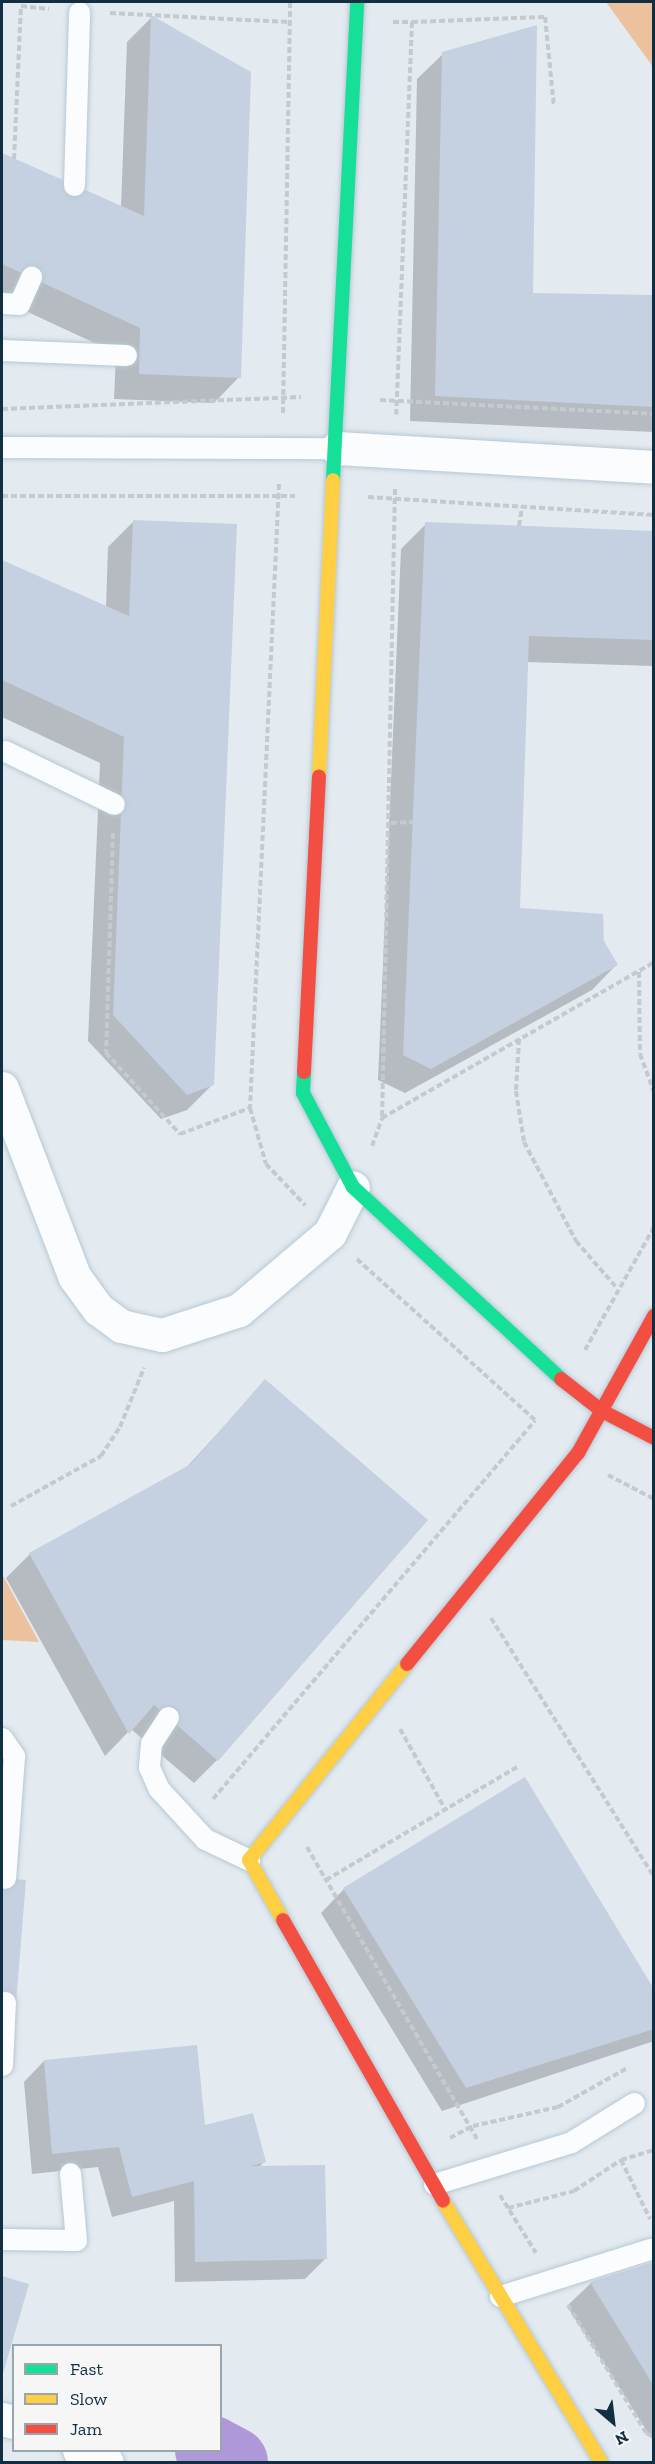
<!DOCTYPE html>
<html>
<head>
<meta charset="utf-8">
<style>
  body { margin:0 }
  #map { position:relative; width:655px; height:2464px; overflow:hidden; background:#e3eaf0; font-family:"Zilla Slab",serif }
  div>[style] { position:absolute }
  .green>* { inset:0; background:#ecc29e }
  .shadow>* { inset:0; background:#0003 }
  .river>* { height:70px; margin:-35px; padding:0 35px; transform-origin:35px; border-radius:35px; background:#ae98da }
  .building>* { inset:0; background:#c5d1e1 }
  .path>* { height:4px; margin-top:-2px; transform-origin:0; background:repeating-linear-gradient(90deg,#c4cace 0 6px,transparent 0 9px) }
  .roads { filter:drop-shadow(0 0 2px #b7c8d4) drop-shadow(0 0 2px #b7c8d4) }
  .lane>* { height:21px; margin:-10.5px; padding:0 10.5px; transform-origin:10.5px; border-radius:10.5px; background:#fbfcfd }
  .street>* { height:33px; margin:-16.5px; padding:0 16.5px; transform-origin:16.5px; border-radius:16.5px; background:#fbfcfd }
  .fast>* { height:14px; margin:-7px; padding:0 7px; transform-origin:7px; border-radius:7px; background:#16e098 }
  .slow>* { height:14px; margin:-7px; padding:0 7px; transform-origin:7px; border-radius:7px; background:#ffcf43 }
  .jam>* { height:14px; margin:-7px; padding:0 7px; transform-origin:7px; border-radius:7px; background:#f24e42 }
  span { translate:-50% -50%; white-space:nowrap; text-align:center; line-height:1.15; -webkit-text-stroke:6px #f6f6f6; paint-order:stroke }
  .frame { position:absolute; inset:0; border:3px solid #102f43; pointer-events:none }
  .legend { position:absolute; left:12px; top:2344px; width:210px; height:108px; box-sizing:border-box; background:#f6f6f6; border:2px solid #9aa6ae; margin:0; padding:8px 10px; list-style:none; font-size:18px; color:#102f43 }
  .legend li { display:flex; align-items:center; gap:12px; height:30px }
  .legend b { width:30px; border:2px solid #9aa6ae }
  .north { position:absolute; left:583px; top:2392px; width:60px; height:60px; -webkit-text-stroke:4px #f6f6f6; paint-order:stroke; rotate:152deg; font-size:16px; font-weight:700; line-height:24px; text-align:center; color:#102f43 }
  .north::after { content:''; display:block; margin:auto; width:21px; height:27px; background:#102f43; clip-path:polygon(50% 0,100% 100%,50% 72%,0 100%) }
</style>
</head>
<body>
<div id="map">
  <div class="green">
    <i style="clip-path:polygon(606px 2px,653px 2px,653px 67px)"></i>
    <i style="clip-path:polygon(2px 1574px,39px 1642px,2px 1640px)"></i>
  </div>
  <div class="shadow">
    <i style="clip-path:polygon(152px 17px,239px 377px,214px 403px,114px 399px,116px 353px,2px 300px,2px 155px,121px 208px,127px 42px)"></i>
    <i style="clip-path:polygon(443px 54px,531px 295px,654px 296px,654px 432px,410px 421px,417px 79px)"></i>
    <i style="clip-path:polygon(134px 521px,212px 1085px,187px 1110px,161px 1119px,88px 1041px,100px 763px,2px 717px,2px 562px,106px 608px,108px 547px)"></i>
    <i style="clip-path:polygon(426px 524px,654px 533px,654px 666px,527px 662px,519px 909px,602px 942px,617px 964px,592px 990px,405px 1093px,378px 1080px,401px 549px)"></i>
    <i style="clip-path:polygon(265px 1381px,217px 1760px,194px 1783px,131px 1729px,105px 1756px,6px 1578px,30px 1554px,186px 1468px)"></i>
    <i style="clip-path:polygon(2px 1879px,25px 1881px,2px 2015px)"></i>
    <i style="clip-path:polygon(344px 1889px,654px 1992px,654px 2041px,442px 2111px,321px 1913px)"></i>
    <i style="clip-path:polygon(44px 2061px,203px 2127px,264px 2162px,258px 2168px,326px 2258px,305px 2279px,175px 2282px,174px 2201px,112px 2217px,98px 2167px,32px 2174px,24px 2082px)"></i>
    <i style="clip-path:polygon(654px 2263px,654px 2442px,567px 2306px,591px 2283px)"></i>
    <i style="clip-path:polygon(2px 2278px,27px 2285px,2px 2374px)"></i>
  </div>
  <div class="river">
    <i style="left:210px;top:2450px;width:26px;rotate:28deg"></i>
  </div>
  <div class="building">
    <i style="clip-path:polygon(151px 15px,251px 72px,241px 378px,139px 374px,140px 328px,2px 264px,2px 153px,144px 216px)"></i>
    <i style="clip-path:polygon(537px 25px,533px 293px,654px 295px,654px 407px,435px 396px,442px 52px)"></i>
    <i style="clip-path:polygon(133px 520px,237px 524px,214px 1085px,187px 1095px,113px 1015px,124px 737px,2px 680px,2px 560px,129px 616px)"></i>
    <i style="clip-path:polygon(425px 522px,654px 531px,654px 640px,529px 636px,520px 908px,603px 914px,604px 941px,618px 965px,431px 1069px,403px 1055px)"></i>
    <i style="clip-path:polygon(265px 1379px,428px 1520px,218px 1761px,154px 1705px,129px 1734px,29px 1553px,191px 1464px)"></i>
    <i style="clip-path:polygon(525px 1777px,654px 1989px,654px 2029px,466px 2088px,343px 1888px)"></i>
    <i style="clip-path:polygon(2px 1878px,26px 1880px,16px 2003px,2px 2002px)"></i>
    <i style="clip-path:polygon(197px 2045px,205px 2125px,253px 2113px,266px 2162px,251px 2166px,325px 2165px,327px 2259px,195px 2262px,194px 2181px,132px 2197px,119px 2147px,52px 2154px,44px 2060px)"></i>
    <i style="clip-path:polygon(654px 2262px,654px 2386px,590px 2282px)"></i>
    <i style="clip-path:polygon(2px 2276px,29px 2284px,2px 2377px)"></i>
  </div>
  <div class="path">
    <i style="left:110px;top:13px;width:179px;rotate:2.9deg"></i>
    <i style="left:393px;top:22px;width:19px"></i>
    <i style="left:412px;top:22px;width:393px;rotate:92.3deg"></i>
    <i style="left:412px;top:22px;width:133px;rotate:-2.2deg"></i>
    <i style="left:545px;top:17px;width:90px;rotate:84.3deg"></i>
    <i style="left:14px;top:159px;width:153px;rotate:-87.4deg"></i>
    <i style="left:21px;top:6px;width:28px;rotate:6deg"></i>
    <i style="left:380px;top:400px;width:274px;rotate:2.9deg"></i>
    <i style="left:2px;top:409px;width:299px;rotate:-2.3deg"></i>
    <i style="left:283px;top:413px;width:411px;rotate:-89deg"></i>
    <i style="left:279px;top:484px;width:625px;rotate:92.66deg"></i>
    <i style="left:250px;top:1108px;width:58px;rotate:74.1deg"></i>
    <i style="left:266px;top:1164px;width:57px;rotate:46.4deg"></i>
    <i style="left:395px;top:489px;width:629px;rotate:91.18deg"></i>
    <i style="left:382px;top:1118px;width:314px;rotate:-29.8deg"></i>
    <i style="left:2px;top:496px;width:293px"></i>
    <i style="left:368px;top:497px;width:287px;rotate:3.6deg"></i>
    <i style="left:519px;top:526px;width:19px;rotate:-81deg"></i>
    <i style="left:391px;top:823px;width:22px;rotate:-3deg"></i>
    <i style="left:113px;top:833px;width:220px;rotate:91.8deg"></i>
    <i style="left:106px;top:1053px;width:110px;rotate:47.6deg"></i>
    <i style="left:180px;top:1134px;width:75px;rotate:-20.4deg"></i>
    <i style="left:639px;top:972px;width:82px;rotate:89.3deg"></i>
    <i style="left:640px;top:1054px;width:40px;rotate:69.8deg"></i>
    <i style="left:519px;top:1039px;width:52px;rotate:93.3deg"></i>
    <i style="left:516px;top:1091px;width:52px;rotate:81.1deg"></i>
    <i style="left:524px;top:1142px;width:112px;rotate:62.3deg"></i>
    <i style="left:576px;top:1241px;width:61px;rotate:49deg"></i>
    <i style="left:372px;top:1146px;width:30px;rotate:-70deg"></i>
    <i style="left:585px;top:1350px;width:141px;rotate:-60.7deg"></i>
    <i style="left:608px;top:1475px;width:52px;rotate:27.6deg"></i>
    <i style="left:11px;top:1506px;width:103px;rotate:-29.1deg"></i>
    <i style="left:101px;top:1456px;width:35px;rotate:-57deg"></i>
    <i style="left:120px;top:1427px;width:64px;rotate:-67.9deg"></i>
    <i style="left:491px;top:1618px;width:306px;rotate:57.8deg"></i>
    <i style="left:400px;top:1729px;width:92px;rotate:60.6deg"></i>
    <i style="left:213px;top:1799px;width:497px;rotate:-49.6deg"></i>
    <i style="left:535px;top:1420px;width:241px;rotate:-137.9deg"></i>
    <i style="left:307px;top:1847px;width:38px;rotate:60deg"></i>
    <i style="left:450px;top:2138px;width:26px;rotate:-28deg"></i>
    <i style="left:473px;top:2126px;width:87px;rotate:-12.6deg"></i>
    <i style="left:558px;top:2107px;width:81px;rotate:-29.4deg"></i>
    <i style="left:477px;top:2139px;width:300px;rotate:-120.2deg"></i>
    <i style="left:326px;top:1880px;width:224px;rotate:-30.6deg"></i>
    <i style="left:621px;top:2160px;width:66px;rotate:63.8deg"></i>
    <i style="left:500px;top:2195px;width:68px;rotate:58.2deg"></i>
    <i style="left:508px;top:2208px;width:68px;rotate:-14.4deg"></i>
    <i style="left:574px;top:2191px;width:56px;rotate:-33.4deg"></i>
    <i style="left:621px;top:2160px;width:34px;rotate:-17deg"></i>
    <i style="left:568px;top:2305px;width:150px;rotate:58.6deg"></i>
    <i style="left:646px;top:2433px;width:9px;rotate:27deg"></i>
  </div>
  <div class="roads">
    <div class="lane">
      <i style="left:74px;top:185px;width:173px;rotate:-88.3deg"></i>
      <i style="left:2px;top:303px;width:17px;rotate:3deg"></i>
      <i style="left:19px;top:304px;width:30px;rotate:-66deg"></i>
      <i style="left:2px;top:350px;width:124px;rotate:2.3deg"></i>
      <i style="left:2px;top:447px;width:335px;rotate:0.2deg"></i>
      <i style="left:5px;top:751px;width:121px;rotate:25.9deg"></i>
      <i style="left:168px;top:1717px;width:31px;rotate:123deg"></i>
      <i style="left:151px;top:1743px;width:24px;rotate:95deg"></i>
      <i style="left:149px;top:1767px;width:24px;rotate:66deg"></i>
      <i style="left:159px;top:1789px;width:68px;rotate:47.4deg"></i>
      <i style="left:205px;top:1839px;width:49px;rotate:25.5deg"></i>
      <i style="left:2px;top:1738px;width:22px;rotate:56deg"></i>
      <i style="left:14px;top:1756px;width:122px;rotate:94.2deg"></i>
      <i style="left:2px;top:2065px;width:63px;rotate:-87.3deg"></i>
      <i style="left:434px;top:2184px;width:143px;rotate:-17deg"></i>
      <i style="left:571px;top:2142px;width:74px;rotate:-31.8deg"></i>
      <i style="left:2px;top:2239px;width:74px;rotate:0.8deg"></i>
      <i style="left:76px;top:2240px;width:67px;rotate:-95.1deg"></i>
      <i style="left:500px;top:2296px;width:157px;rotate:-17.4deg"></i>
    </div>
    <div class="street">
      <i style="left:337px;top:448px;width:318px;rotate:3.4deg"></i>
      <i style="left:2px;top:1088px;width:201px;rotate:69deg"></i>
      <i style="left:74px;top:1276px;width:41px;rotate:54deg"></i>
      <i style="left:98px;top:1309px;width:29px;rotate:36deg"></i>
      <i style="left:121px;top:1326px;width:42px;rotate:12.4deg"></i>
      <i style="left:162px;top:1335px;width:81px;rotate:-18deg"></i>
      <i style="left:239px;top:1310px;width:119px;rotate:-40.2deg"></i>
      <i style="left:330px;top:1233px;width:51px;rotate:-63.4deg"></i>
      <i style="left:2px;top:2419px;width:12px;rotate:14deg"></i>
      <i style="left:79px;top:2450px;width:30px;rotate:23deg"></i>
    </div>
    <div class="fast">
      <i style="left:333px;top:480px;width:479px;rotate:-87.1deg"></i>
      <i style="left:304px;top:1072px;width:21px;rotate:93deg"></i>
      <i style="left:303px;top:1093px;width:106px;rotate:62deg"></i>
      <i style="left:353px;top:1187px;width:283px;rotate:42.7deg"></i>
    </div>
    <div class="slow">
      <i style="left:319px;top:776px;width:296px;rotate:-87.3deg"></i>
      <i style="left:283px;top:1920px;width:69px;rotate:-119.5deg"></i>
      <i style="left:249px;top:1860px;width:252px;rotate:-51.1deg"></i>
      <i style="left:443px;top:2201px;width:305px;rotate:58.8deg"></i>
    </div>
    <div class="jam">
      <i style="left:304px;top:1072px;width:296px;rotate:-87.1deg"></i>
      <i style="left:561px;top:1379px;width:52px;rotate:38deg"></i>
      <i style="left:602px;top:1411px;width:59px;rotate:27.4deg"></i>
      <i style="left:407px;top:1664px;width:272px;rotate:-51deg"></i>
      <i style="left:578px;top:1453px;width:157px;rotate:-61deg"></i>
      <i style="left:283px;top:1920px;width:323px;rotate:60.3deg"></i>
    </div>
  </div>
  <div class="frame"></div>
  <ul class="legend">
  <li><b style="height:8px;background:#16e098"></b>Fast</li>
  <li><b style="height:8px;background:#ffcf43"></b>Slow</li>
  <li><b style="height:8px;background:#f24e42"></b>Jam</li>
  </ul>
  <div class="north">N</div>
</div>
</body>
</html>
